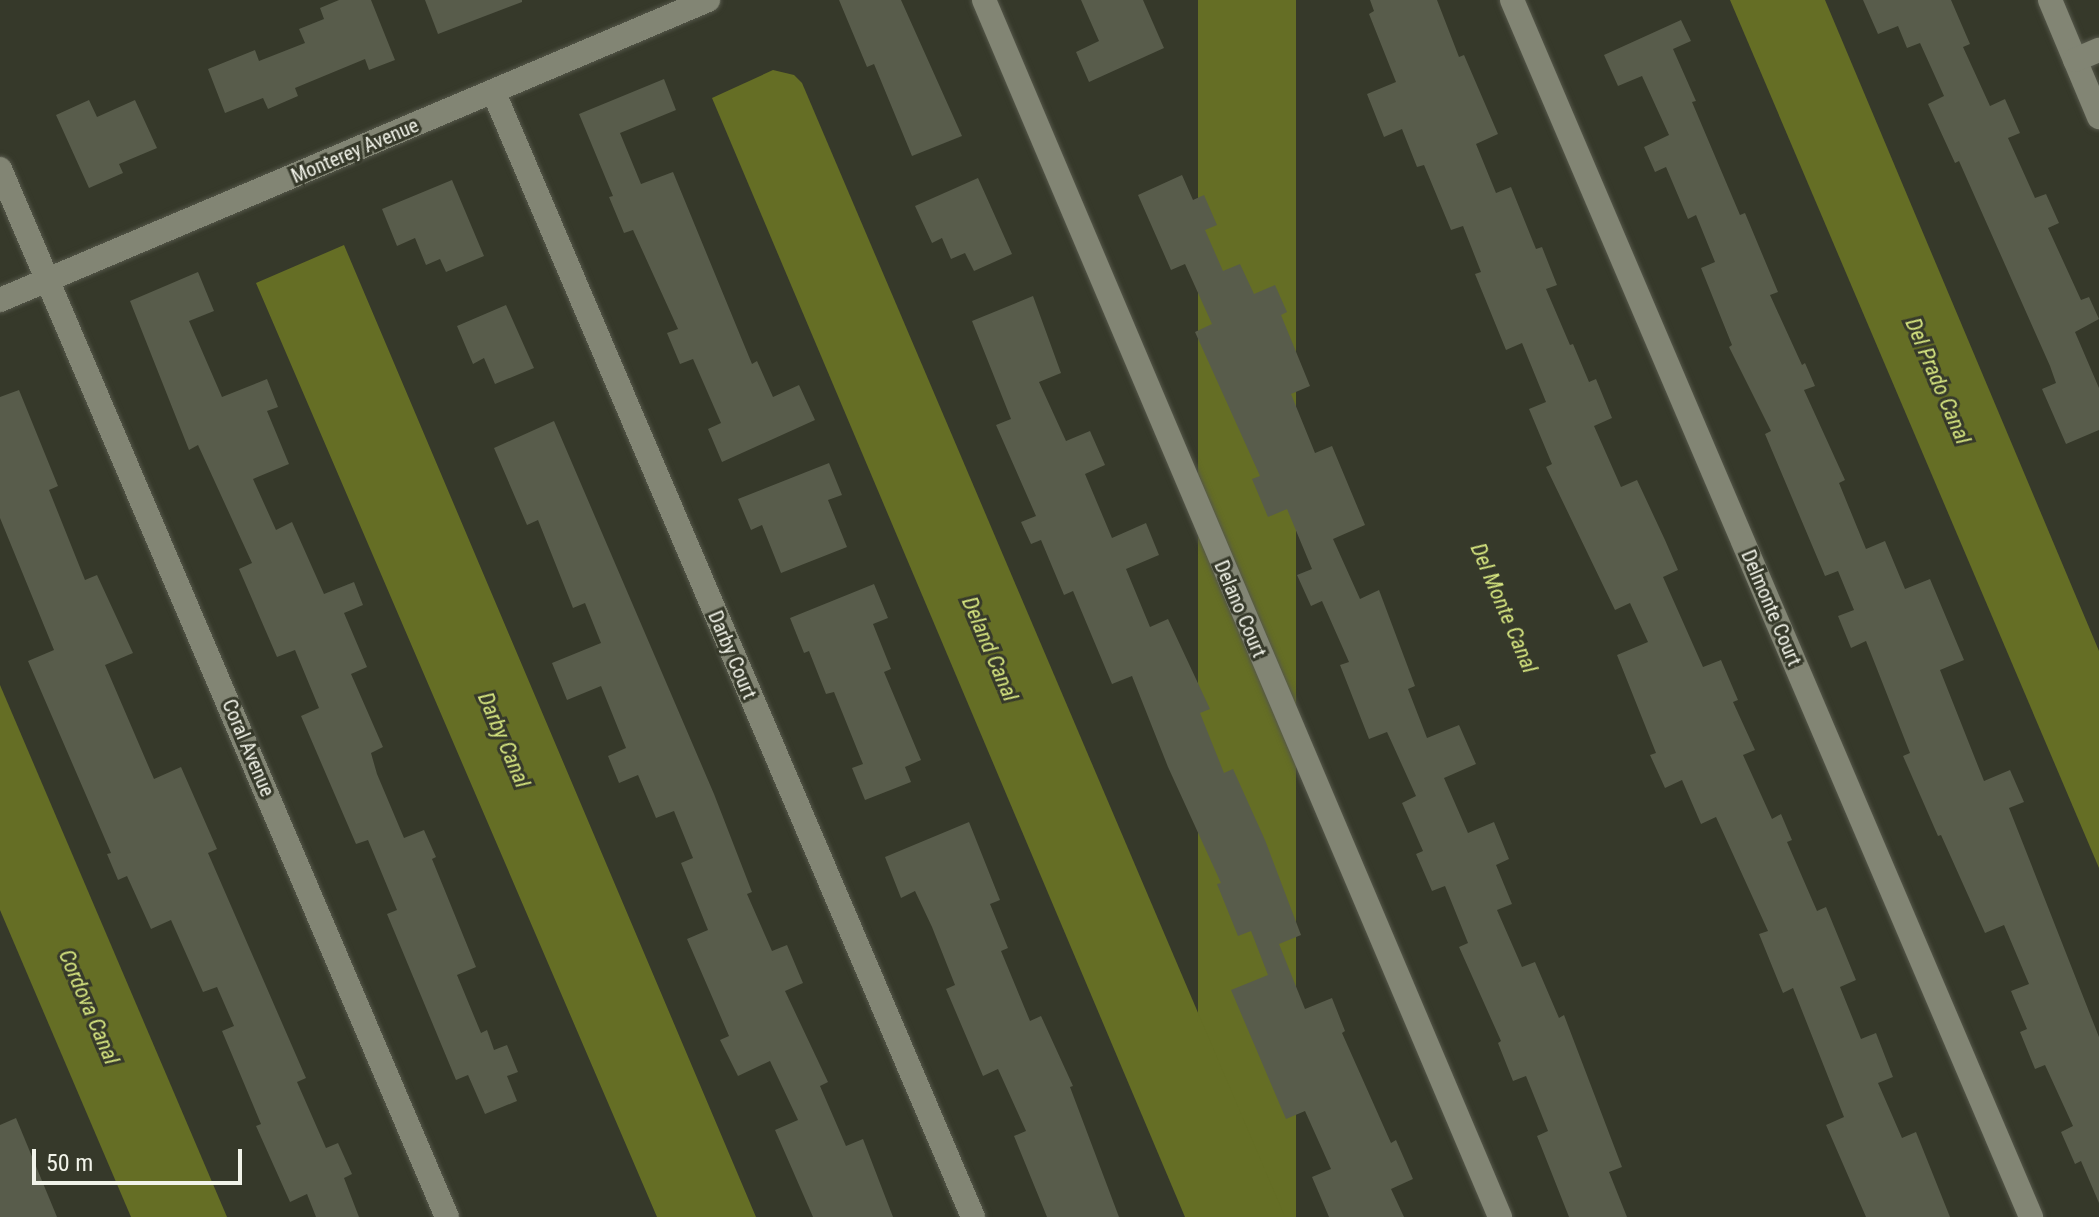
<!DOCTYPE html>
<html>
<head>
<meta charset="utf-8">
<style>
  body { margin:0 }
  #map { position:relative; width:2099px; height:1217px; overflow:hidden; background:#36392a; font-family:"Roboto Condensed",sans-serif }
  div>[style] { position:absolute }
  .water>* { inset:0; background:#656e25; transform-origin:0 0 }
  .building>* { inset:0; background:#585c4b }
  .roads { filter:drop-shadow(0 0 2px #55574a) drop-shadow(0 0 2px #55574a) }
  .minor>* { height:24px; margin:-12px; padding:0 12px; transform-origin:12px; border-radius:12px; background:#828574 }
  span { translate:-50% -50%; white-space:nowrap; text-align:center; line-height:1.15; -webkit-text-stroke:6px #36392a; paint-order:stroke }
  .street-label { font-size:20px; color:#f1f3e9 }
  .water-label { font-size:22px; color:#d5e47f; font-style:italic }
  .scale { position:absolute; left:32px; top:1149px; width:210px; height:36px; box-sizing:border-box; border:4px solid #f1f3e9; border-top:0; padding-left:10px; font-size:24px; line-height:28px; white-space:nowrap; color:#f1f3e9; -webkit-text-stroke:6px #36392a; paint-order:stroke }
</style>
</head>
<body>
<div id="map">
  <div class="water">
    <i style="left:1198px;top:0;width:98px;height:1320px"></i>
    <i style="clip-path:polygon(1730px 0,1825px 0,2099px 651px,2099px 868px)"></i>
    <i style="clip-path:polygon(773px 70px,794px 75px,802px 83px,1285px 1217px,1185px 1217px,712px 98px)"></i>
    <i style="clip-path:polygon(344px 245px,664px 1000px,756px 1217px,657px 1217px,256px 283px)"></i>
    <i style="clip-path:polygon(0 685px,108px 938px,227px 1217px,131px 1217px,0 910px)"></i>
  </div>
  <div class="building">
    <i style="clip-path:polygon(339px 0,371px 0,395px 60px,369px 70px,365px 59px,295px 88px,298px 96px,268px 109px,263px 98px,225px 113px,208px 69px,255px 50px,259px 61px,305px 43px,299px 29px,324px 19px,320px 8px)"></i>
    <i style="clip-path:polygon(425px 0,522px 0,522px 2px,438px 34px)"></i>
    <i style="clip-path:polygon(839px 0,901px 0,962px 136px,912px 156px,874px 64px,867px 67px)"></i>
    <i style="clip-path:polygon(1081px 0,1143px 0,1164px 48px,1089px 82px,1076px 52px,1099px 41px)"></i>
    <i style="clip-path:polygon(1370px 0,1437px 0,1459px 57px,1464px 55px,1498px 134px,1476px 144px,1496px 193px,1511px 187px,1536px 249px,1542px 247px,1557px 285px,1546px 289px,1570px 345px,1573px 344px,1589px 382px,1596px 379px,1612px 418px,1594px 426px,1621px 487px,1637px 480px,1665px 540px,1678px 570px,1663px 577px,1703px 667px,1721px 660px,1738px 700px,1733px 702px,1755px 750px,1743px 755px,1772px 819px,1781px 814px,1792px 840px,1787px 842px,1817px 911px,1826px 907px,1856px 980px,1840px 987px,1861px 1039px,1876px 1033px,1893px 1077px,1878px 1083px,1902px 1138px,1916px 1132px,1950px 1217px,1866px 1217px,1826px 1125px,1844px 1117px,1793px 988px,1783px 993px,1759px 934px,1768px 931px,1716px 817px,1701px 824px,1682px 780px,1665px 788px,1650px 755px,1656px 753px,1617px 655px,1648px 642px,1630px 603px,1615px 610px,1546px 467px,1552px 464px,1529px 409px,1546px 402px,1522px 343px,1506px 350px,1475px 274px,1481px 272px,1463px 226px,1451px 230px,1424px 165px,1417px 167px,1402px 129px,1384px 137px,1367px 94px,1396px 82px,1369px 14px,1374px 11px)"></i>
    <i style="clip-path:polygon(1863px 0,1951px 0,1970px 44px,1963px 47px,1990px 106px,2005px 99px,2020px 133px,2008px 138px,2035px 198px,2046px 194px,2059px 223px,2048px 228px,2081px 300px,2089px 297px,2099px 319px,2075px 332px,2099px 388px,2099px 430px,2066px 444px,2042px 389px,2056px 383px,2050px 366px,1959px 161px,1955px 163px,1928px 104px,1944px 96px,1920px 43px,1907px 48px,1898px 26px,1878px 34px)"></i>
    <i style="clip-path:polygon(1681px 20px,1691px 41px,1673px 49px,1696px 101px,1692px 102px,1740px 215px,1745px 213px,1778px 292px,1770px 295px,1802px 365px,1805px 363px,1815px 386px,1804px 390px,1845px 480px,1839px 483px,1866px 549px,1885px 541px,1905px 589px,1930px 579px,1964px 660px,1940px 670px,1984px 781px,2010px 770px,2024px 802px,2009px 808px,2099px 1037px,2099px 1203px,2081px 1161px,2075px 1164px,2061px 1132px,2073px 1126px,2045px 1065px,2035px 1069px,2020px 1032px,2027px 1029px,2011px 991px,2029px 984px,2004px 925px,1985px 933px,1941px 835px,1938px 836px,1903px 756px,1910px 753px,1866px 641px,1851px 648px,1838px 616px,1854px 610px,1838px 571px,1825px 576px,1765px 434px,1771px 431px,1729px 347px,1732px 345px,1701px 268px,1715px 262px,1696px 215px,1688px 219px,1666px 167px,1655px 172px,1644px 147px,1669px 135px,1642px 76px,1618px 86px,1604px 55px)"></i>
    <i style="clip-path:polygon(664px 79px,676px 110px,620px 133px,641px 184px,673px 172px,752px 364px,757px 361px,773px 397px,799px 385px,815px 420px,722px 462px,708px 429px,721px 423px,693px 359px,680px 364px,667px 333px,678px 329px,633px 230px,624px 233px,609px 197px,613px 196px,579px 114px)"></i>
    <i style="clip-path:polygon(89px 100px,97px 117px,135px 100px,157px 148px,119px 164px,123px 173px,89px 188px,56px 115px)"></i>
    <i style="clip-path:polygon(1182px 175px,1193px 200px,1204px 195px,1217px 225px,1205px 230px,1223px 271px,1240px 264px,1254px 294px,1275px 285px,1287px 312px,1281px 315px,1310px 386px,1291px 394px,1315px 453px,1332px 446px,1365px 525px,1333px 539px,1360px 599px,1379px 590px,1415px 686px,1408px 689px,1427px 738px,1459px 725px,1476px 764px,1444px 778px,1468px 833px,1494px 822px,1509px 859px,1496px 865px,1512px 904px,1497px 910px,1522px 967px,1535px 962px,1559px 1018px,1564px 1015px,1622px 1167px,1609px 1172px,1627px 1217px,1569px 1217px,1537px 1136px,1548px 1131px,1526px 1076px,1513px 1081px,1498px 1043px,1501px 1041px,1459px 947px,1468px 943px,1445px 886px,1432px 891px,1416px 854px,1423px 851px,1402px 803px,1416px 796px,1387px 732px,1369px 739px,1340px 665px,1349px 662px,1322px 601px,1311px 606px,1297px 575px,1312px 569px,1287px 509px,1268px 517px,1252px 479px,1260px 476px,1195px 332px,1212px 324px,1185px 264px,1171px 270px,1138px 195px)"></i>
    <i style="clip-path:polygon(978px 178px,1012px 254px,974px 271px,965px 253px,951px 259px,942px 238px,932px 243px,915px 206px)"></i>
    <i style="clip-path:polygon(452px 180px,484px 256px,446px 272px,440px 259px,426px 265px,415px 238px,397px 246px,382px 209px)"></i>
    <i style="clip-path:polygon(198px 272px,214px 311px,189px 321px,222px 397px,267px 379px,278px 407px,267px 411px,289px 464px,253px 479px,276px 530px,292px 522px,324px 594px,354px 582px,363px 605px,344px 613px,367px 667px,351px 674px,383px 747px,371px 753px,377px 774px,404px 838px,424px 830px,436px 857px,432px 859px,476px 967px,457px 975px,481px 1033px,487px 1030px,494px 1050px,507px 1045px,518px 1072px,507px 1076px,517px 1101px,485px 1114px,468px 1075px,456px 1080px,387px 914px,397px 910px,368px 840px,356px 844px,301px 716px,319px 708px,295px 650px,277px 657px,239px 569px,252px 563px,198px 445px,189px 450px,130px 301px)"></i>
    <i style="clip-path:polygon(1033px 296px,1061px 373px,1039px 382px,1066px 441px,1090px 431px,1105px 465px,1085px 474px,1112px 538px,1146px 523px,1159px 555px,1126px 569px,1150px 627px,1168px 619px,1210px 709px,1200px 713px,1224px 773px,1233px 769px,1265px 840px,1301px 935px,1279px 944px,1305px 1009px,1332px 998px,1345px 1031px,1342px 1033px,1391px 1143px,1396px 1140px,1413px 1179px,1391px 1189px,1404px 1217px,1329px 1217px,1312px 1177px,1331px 1169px,1305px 1111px,1286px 1119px,1231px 990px,1268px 975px,1251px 931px,1238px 936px,1217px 884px,1221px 883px,1168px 767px,1132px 676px,1112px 684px,1073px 591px,1064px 595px,1041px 540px,1031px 544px,1021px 522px,1036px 516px,996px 425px,1011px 419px,972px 321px)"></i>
    <i style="clip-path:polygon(506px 305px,534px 368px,495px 384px,484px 358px,473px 364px,457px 326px)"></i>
    <i style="clip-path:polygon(19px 390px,58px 486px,49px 490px,85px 580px,97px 575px,133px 653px,105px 665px,154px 779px,181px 767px,217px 849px,208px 853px,306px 1078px,297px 1082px,326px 1148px,338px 1143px,352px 1174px,344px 1178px,359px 1217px,316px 1217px,307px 1194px,290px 1202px,256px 1126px,261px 1124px,222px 1031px,234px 1026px,217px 987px,203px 992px,171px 920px,151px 929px,127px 876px,118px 880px,107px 854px,111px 853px,28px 661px,54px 650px,0 518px,0 397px)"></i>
    <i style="clip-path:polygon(554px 421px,714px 794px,752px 892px,747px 894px,772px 951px,787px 945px,803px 983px,785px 991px,828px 1082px,820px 1086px,846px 1146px,863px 1139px,893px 1217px,813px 1217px,775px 1130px,798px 1120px,770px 1061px,738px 1076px,720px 1040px,729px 1036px,687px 939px,708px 930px,681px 863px,693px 858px,674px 811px,656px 818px,638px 775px,619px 783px,608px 756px,626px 748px,601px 686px,567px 700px,552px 663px,601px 643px,585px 603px,573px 608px,538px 520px,527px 525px,494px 448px)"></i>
    <i style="clip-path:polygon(829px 463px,842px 495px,828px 500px,847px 547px,781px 573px,762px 525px,751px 530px,738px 499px)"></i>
    <i style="clip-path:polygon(874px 584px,888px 618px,873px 624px,891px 669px,884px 672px,921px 760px,905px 767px,911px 782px,865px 800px,852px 768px,863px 764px,834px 692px,826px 694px,809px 651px,804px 653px,790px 618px)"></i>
    <i style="clip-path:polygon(969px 822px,1000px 900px,990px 904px,1008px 948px,1001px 951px,1030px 1021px,1041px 1016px,1073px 1086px,1070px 1087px,1119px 1217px,1047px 1217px,1014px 1136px,1026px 1131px,998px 1069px,983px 1076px,946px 989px,955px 985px,932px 927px,915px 891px,901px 898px,885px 857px)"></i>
    <i style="clip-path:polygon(16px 1118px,57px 1217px,0 1217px,0 1125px)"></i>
  </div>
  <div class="roads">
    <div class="minor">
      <i style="left:984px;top:0;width:1322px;rotate:67.02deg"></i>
      <i style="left:1512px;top:0;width:1323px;rotate:66.9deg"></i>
      <i style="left:2050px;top:0;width:127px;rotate:67.3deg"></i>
      <i style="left:2075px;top:60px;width:26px;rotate:-23deg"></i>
      <i style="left:494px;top:93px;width:1222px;rotate:66.92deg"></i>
      <i style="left:0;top:169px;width:1139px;rotate:66.9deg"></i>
      <i style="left:0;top:300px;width:769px;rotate:-22.96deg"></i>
    </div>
  </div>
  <div class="street-label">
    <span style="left:355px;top:151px;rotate:-23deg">Monterey Avenue</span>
    <span style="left:1771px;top:608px;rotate:67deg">Delmonte Court</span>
    <span style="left:1240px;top:609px;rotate:67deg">Delano Court</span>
    <span style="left:732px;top:655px;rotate:67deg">Darby Court</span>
    <span style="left:248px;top:748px;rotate:67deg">Coral Avenue</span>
  </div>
  <div class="water-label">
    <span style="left:1938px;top:381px;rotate:67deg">Del Prado Canal</span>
    <span style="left:1504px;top:608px;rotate:67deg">Del Monte Canal</span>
    <span style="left:990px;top:649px;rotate:67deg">Deland Canal</span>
    <span style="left:504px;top:740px;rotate:67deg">Darby Canal</span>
    <span style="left:89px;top:1007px;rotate:67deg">Cordova Canal</span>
  </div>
  <div class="scale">50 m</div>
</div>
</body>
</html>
